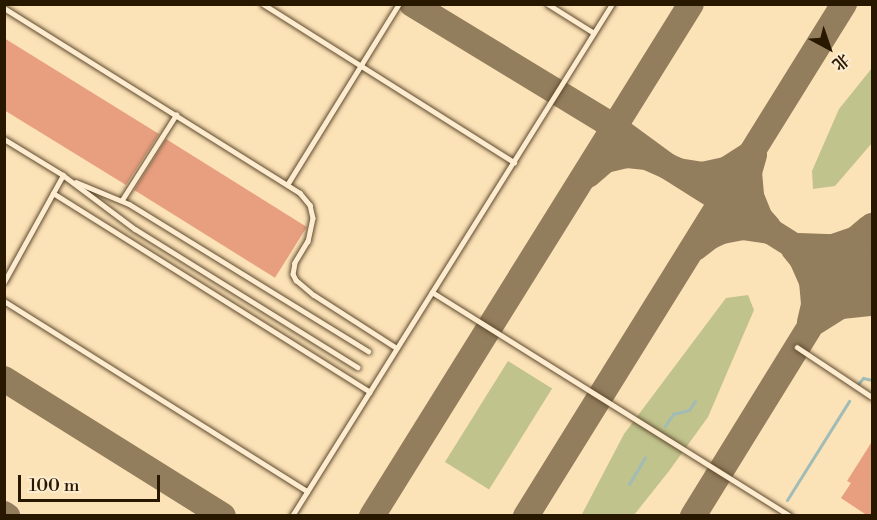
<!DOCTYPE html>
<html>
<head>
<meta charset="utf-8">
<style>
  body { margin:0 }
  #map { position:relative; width:877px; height:520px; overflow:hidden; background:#fce2b7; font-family:"Libre Bodoni","Noto Serif SC",serif }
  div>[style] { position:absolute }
  .green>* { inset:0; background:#c1c38d; transform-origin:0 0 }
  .stream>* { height:3px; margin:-1.5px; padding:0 1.5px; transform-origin:1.5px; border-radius:1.5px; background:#a1bcb7 }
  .taxiway>* { height:26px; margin:-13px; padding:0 13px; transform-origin:13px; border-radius:13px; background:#927d5c }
  .building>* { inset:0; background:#e89f80; transform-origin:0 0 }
  .roads { filter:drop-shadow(0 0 2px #5e4a2e) drop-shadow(0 0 2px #5e4a2e) }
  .service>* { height:4.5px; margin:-2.25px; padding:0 2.25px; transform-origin:2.25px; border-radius:2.25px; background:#fdecd0 }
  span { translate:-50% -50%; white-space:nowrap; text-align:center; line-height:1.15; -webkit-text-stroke:4.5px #fdecd0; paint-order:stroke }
  .frame { position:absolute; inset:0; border:6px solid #291800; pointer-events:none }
  .north { position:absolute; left:799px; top:18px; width:60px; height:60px; -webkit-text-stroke:4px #fdecd0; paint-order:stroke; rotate:140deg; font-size:16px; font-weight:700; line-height:24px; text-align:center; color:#291800 }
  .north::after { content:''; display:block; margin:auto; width:21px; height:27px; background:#291800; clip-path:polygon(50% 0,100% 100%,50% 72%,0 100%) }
  .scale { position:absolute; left:18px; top:475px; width:142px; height:27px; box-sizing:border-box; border:3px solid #291800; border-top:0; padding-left:8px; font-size:18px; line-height:21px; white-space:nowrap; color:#291800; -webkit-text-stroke:4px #fdecd0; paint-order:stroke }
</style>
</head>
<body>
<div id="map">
  <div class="green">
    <i style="clip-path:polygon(872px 68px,872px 143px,835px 186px,813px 189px,812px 171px,839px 109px)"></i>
    <i style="clip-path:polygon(748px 295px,754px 310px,708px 417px,669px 471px,634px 515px,581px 516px,624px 434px,726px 298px)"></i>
    <i style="left:508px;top:361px;width:52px;height:119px;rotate:32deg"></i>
  </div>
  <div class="stream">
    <i style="left:858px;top:384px;width:8px;rotate:-50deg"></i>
    <i style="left:863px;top:378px;width:9px;rotate:13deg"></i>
    <i style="left:665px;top:426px;width:14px;rotate:-56deg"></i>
    <i style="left:673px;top:414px;width:16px;rotate:-14deg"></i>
    <i style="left:689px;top:410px;width:11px;rotate:-56deg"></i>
    <i style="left:629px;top:484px;width:31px;rotate:-59deg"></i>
    <i style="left:787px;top:500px;width:117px;rotate:-57.9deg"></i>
  </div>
  <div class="taxiway">
    <i style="left:412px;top:4px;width:237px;rotate:31.3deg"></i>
    <i style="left:614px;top:127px;width:66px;rotate:36.3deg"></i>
    <i style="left:667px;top:166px;width:242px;rotate:32.2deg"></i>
    <i style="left:754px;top:155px;width:18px;rotate:106deg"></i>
    <i style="left:749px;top:172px;width:24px;rotate:85deg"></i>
    <i style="left:751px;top:196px;width:24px;rotate:68deg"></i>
    <i style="left:760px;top:218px;width:12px;rotate:48deg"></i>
    <i style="left:588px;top:175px;width:23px;rotate:-41deg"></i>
    <i style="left:605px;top:160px;width:23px;rotate:-13deg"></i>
    <i style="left:627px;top:155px;width:20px;rotate:6deg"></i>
    <i style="left:647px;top:157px;width:34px;rotate:24deg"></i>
    <i style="left:678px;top:171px;width:24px;rotate:9deg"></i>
    <i style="left:702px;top:175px;width:25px;rotate:-12deg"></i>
    <i style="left:726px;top:170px;width:27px;rotate:-33deg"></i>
    <i style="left:871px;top:231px;width:27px;rotate:96deg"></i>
    <i style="left:868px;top:258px;width:20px;rotate:79deg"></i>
    <i style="left:798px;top:246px;width:35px;rotate:2deg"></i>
    <i style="left:833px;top:247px;width:24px;rotate:-19deg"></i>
    <i style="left:856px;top:239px;width:17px;rotate:-40deg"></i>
    <i style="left:695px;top:248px;width:18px;rotate:-38deg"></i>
    <i style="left:709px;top:237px;width:14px;rotate:-25deg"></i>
    <i style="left:722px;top:231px;width:20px;rotate:-11deg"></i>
    <i style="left:742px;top:227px;width:27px;rotate:8deg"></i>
    <i style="left:794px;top:249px;width:13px;rotate:51deg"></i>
    <i style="left:802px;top:259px;width:24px;rotate:66deg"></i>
    <i style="left:812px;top:281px;width:24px;rotate:85deg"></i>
    <i style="left:814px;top:305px;width:18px;rotate:103deg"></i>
    <i style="left:815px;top:322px;width:31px;rotate:-32deg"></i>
    <i style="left:841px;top:306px;width:31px;rotate:-6deg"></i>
    <i style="left:4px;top:379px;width:258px;rotate:32deg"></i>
    <i style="left:4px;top:514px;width:4px;rotate:34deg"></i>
    <i style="left:372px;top:516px;width:603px;rotate:-58.08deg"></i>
    <i style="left:526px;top:516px;width:603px;rotate:-58.16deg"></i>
    <i style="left:693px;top:516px;width:341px;rotate:-58.3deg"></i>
  </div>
  <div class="building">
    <i style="clip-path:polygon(4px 38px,159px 134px,126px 185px,4px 110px)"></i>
    <i style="left:166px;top:139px;width:166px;height:60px;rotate:32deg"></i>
    <i style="clip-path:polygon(873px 440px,873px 516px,868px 516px,841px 498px,851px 483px,847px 481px)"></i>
  </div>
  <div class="roads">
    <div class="service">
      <i style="left:263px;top:4px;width:297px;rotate:32.2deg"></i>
      <i style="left:548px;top:4px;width:54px;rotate:32.2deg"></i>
      <i style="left:4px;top:8px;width:349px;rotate:32deg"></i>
      <i style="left:300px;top:193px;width:16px;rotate:50deg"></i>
      <i style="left:310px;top:205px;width:13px;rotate:77deg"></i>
      <i style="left:313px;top:218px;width:24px;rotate:102deg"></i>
      <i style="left:308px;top:241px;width:26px;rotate:121deg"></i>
      <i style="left:295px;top:263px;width:11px;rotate:100deg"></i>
      <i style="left:293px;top:274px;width:7px;rotate:63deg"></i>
      <i style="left:296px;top:280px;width:23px;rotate:40deg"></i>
      <i style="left:314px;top:295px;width:98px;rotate:32.6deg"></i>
      <i style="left:4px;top:139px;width:69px;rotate:31.4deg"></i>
      <i style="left:63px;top:175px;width:90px;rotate:36.9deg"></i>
      <i style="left:135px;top:229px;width:262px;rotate:31.8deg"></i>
      <i style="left:76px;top:182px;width:57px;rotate:22.5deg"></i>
      <i style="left:129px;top:204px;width:281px;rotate:31.6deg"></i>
      <i style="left:287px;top:185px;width:213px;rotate:-58.3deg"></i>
      <i style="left:53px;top:193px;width:374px;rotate:32.1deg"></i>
      <i style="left:122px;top:200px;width:101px;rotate:-57.6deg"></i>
      <i style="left:4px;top:282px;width:122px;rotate:-61.1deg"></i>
      <i style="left:432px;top:292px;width:422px;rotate:32deg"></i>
      <i style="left:4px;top:301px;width:358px;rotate:32.1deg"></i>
      <i style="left:797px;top:347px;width:90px;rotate:33.7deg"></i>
      <i style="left:292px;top:516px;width:604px;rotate:-57.99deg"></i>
    </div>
  </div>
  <div class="frame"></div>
  <div class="north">北</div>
  <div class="scale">100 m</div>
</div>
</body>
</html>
